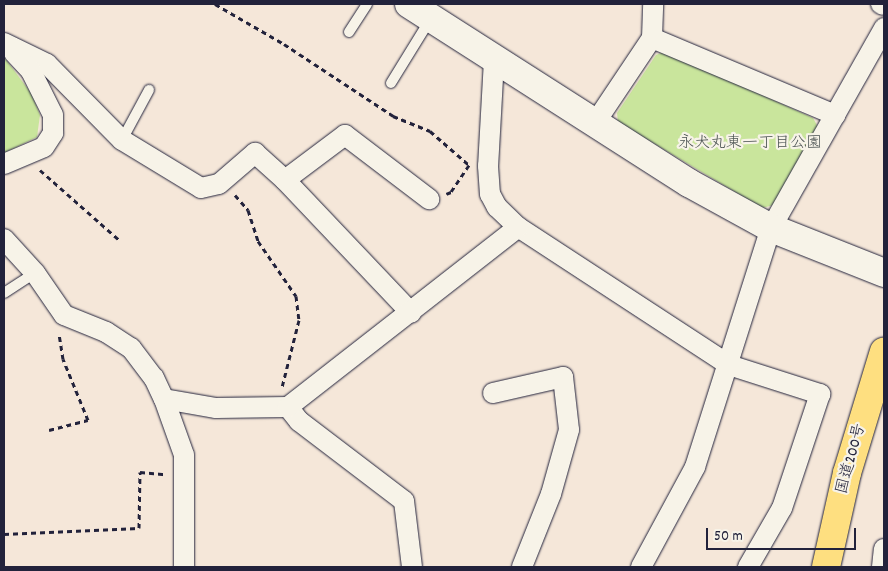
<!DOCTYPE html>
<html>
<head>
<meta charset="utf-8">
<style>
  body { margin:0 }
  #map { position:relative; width:888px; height:571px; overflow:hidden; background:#f5e7d9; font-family:Dekko,"Klee One",sans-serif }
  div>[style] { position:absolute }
  .green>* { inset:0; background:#c9e59c }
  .path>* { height:3px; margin-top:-1.5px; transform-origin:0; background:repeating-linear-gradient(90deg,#22223b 0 5px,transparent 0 9px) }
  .roads { filter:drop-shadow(0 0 1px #22223b) drop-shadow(0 0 1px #22223b) }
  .lane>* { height:10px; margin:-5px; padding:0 5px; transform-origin:5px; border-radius:5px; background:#f7f3e8 }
  .street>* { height:20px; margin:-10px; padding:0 10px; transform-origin:10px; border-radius:10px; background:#f7f3e8 }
  .secondary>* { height:28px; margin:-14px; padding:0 14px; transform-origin:14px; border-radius:14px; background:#f7f3e8 }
  .highway>* { height:28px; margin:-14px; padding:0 14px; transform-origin:14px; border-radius:14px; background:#fedf80 }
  span { translate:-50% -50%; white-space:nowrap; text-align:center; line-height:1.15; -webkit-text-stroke:4.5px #f7f3e8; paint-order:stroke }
  .park-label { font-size:16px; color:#4c5353 }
  .street-label { font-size:16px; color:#22223b }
  .frame { position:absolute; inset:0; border:5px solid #22223b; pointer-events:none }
  .scale { position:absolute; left:706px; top:528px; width:150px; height:22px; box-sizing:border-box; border:2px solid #22223b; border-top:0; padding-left:6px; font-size:15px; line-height:18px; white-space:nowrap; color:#22223b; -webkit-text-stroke:4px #f7f3e8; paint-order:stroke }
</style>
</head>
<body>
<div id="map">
  <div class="green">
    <i style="clip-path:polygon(665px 51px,813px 118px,818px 127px,774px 205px,762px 208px,618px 122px,617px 113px,656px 55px)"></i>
    <i style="clip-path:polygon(4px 57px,31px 93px,40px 115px,37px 137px,4px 153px)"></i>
  </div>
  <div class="path">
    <i style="left:215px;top:4px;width:80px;rotate:30.1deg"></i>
    <i style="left:284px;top:44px;width:131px;rotate:33.4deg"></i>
    <i style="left:393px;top:116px;width:40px;rotate:22deg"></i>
    <i style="left:430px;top:131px;width:52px;rotate:41.1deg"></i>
    <i style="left:469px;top:165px;width:32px;rotate:124deg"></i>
    <i style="left:451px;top:192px;width:5px;rotate:158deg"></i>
    <i style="left:40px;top:170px;width:106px;rotate:41.5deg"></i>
    <i style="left:235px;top:195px;width:20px;rotate:49deg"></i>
    <i style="left:248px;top:210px;width:33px;rotate:72deg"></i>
    <i style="left:258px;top:241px;width:67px;rotate:55.4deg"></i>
    <i style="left:296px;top:296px;width:24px;rotate:83deg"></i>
    <i style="left:299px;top:320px;width:69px;rotate:104.2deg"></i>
    <i style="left:49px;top:430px;width:40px;rotate:-14.4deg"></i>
    <i style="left:88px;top:420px;width:66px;rotate:-112.3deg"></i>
    <i style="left:63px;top:359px;width:25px;rotate:-99deg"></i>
    <i style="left:4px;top:534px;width:135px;rotate:-2.5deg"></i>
    <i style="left:139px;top:528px;width:56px;rotate:-89deg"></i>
    <i style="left:140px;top:472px;width:25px;rotate:5deg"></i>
  </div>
  <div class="roads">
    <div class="lane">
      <i style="left:349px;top:32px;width:33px;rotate:-57deg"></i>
      <i style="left:391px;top:83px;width:76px;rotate:-58.4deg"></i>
      <i style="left:122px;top:140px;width:57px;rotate:-61.6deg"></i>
      <i style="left:4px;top:293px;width:37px;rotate:-33deg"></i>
    </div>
    <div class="street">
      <i style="left:881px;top:4px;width:3px;rotate:18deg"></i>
      <i style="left:652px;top:38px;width:199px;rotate:22.8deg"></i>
      <i style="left:4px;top:43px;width:48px;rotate:26deg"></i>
      <i style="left:47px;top:64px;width:107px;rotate:45.4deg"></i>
      <i style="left:122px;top:140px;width:92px;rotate:31.3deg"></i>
      <i style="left:201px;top:188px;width:18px;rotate:-13deg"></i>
      <i style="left:219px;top:184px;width:48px;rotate:-40.7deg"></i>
      <i style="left:255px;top:153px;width:40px;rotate:42deg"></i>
      <i style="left:285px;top:180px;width:183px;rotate:46.5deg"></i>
      <i style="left:494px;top:60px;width:106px;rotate:93.2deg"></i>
      <i style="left:488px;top:166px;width:28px;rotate:86deg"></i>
      <i style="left:490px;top:194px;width:15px;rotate:62deg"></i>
      <i style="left:497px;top:207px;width:29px;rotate:44deg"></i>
      <i style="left:518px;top:227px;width:252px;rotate:33.2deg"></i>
      <i style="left:729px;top:365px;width:96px;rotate:17.7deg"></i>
      <i style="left:820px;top:394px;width:120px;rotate:108.4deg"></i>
      <i style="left:782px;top:508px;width:68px;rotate:120deg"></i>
      <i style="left:595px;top:123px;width:102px;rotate:-56.2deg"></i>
      <i style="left:652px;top:38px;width:34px;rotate:-88deg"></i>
      <i style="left:4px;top:164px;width:43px;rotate:-23deg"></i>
      <i style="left:44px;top:147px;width:17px;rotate:-57deg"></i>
      <i style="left:53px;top:133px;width:18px;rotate:-90deg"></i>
      <i style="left:53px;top:115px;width:49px;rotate:-116.6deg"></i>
      <i style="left:31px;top:71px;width:25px;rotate:-133deg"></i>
      <i style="left:285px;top:180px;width:75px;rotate:-36.9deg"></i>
      <i style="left:345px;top:135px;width:106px;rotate:37.3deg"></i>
      <i style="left:4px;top:239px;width:46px;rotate:47.6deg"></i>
      <i style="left:35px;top:273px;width:51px;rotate:55.4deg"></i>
      <i style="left:64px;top:315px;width:45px;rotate:22deg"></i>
      <i style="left:106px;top:332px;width:30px;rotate:33deg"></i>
      <i style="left:131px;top:348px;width:38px;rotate:53deg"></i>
      <i style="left:154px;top:378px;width:23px;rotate:65deg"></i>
      <i style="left:164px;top:399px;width:53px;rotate:9.8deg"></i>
      <i style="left:216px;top:408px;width:72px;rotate:-0.8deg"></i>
      <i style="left:288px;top:407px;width:18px;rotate:52deg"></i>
      <i style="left:299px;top:421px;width:132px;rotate:37.3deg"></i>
      <i style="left:404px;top:501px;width:66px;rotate:83.1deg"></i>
      <i style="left:493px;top:393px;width:72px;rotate:-12.9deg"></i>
      <i style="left:563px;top:377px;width:53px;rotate:83.5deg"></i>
      <i style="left:569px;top:430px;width:66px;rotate:105.7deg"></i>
      <i style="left:551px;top:494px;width:79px;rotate:111.7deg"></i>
      <i style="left:164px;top:399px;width:59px;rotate:70.3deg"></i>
      <i style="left:184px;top:455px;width:112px;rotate:90deg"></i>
      <i style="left:288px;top:407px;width:292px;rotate:-38deg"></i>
      <i style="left:641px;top:567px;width:114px;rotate:-61.6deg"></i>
      <i style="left:695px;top:467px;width:251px;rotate:-72.4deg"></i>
      <i style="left:771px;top:228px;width:230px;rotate:-60.5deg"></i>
      <i style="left:882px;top:567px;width:18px;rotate:-84deg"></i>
    </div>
    <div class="secondary">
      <i style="left:409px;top:4px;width:332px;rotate:32.6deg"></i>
      <i style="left:689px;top:183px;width:94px;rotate:28.8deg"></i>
      <i style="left:771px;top:228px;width:122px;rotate:21.7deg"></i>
    </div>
    <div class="highway">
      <i style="left:826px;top:567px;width:96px;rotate:-77.4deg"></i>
      <i style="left:847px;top:473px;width:127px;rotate:-73.1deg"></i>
    </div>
  </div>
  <div class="park-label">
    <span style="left:750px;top:144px">永犬丸東一丁目公園</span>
  </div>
  <div class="street-label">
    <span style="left:852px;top:459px;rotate:-75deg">国道200号</span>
  </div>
  <div class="frame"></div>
  <div class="scale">50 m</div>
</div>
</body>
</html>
